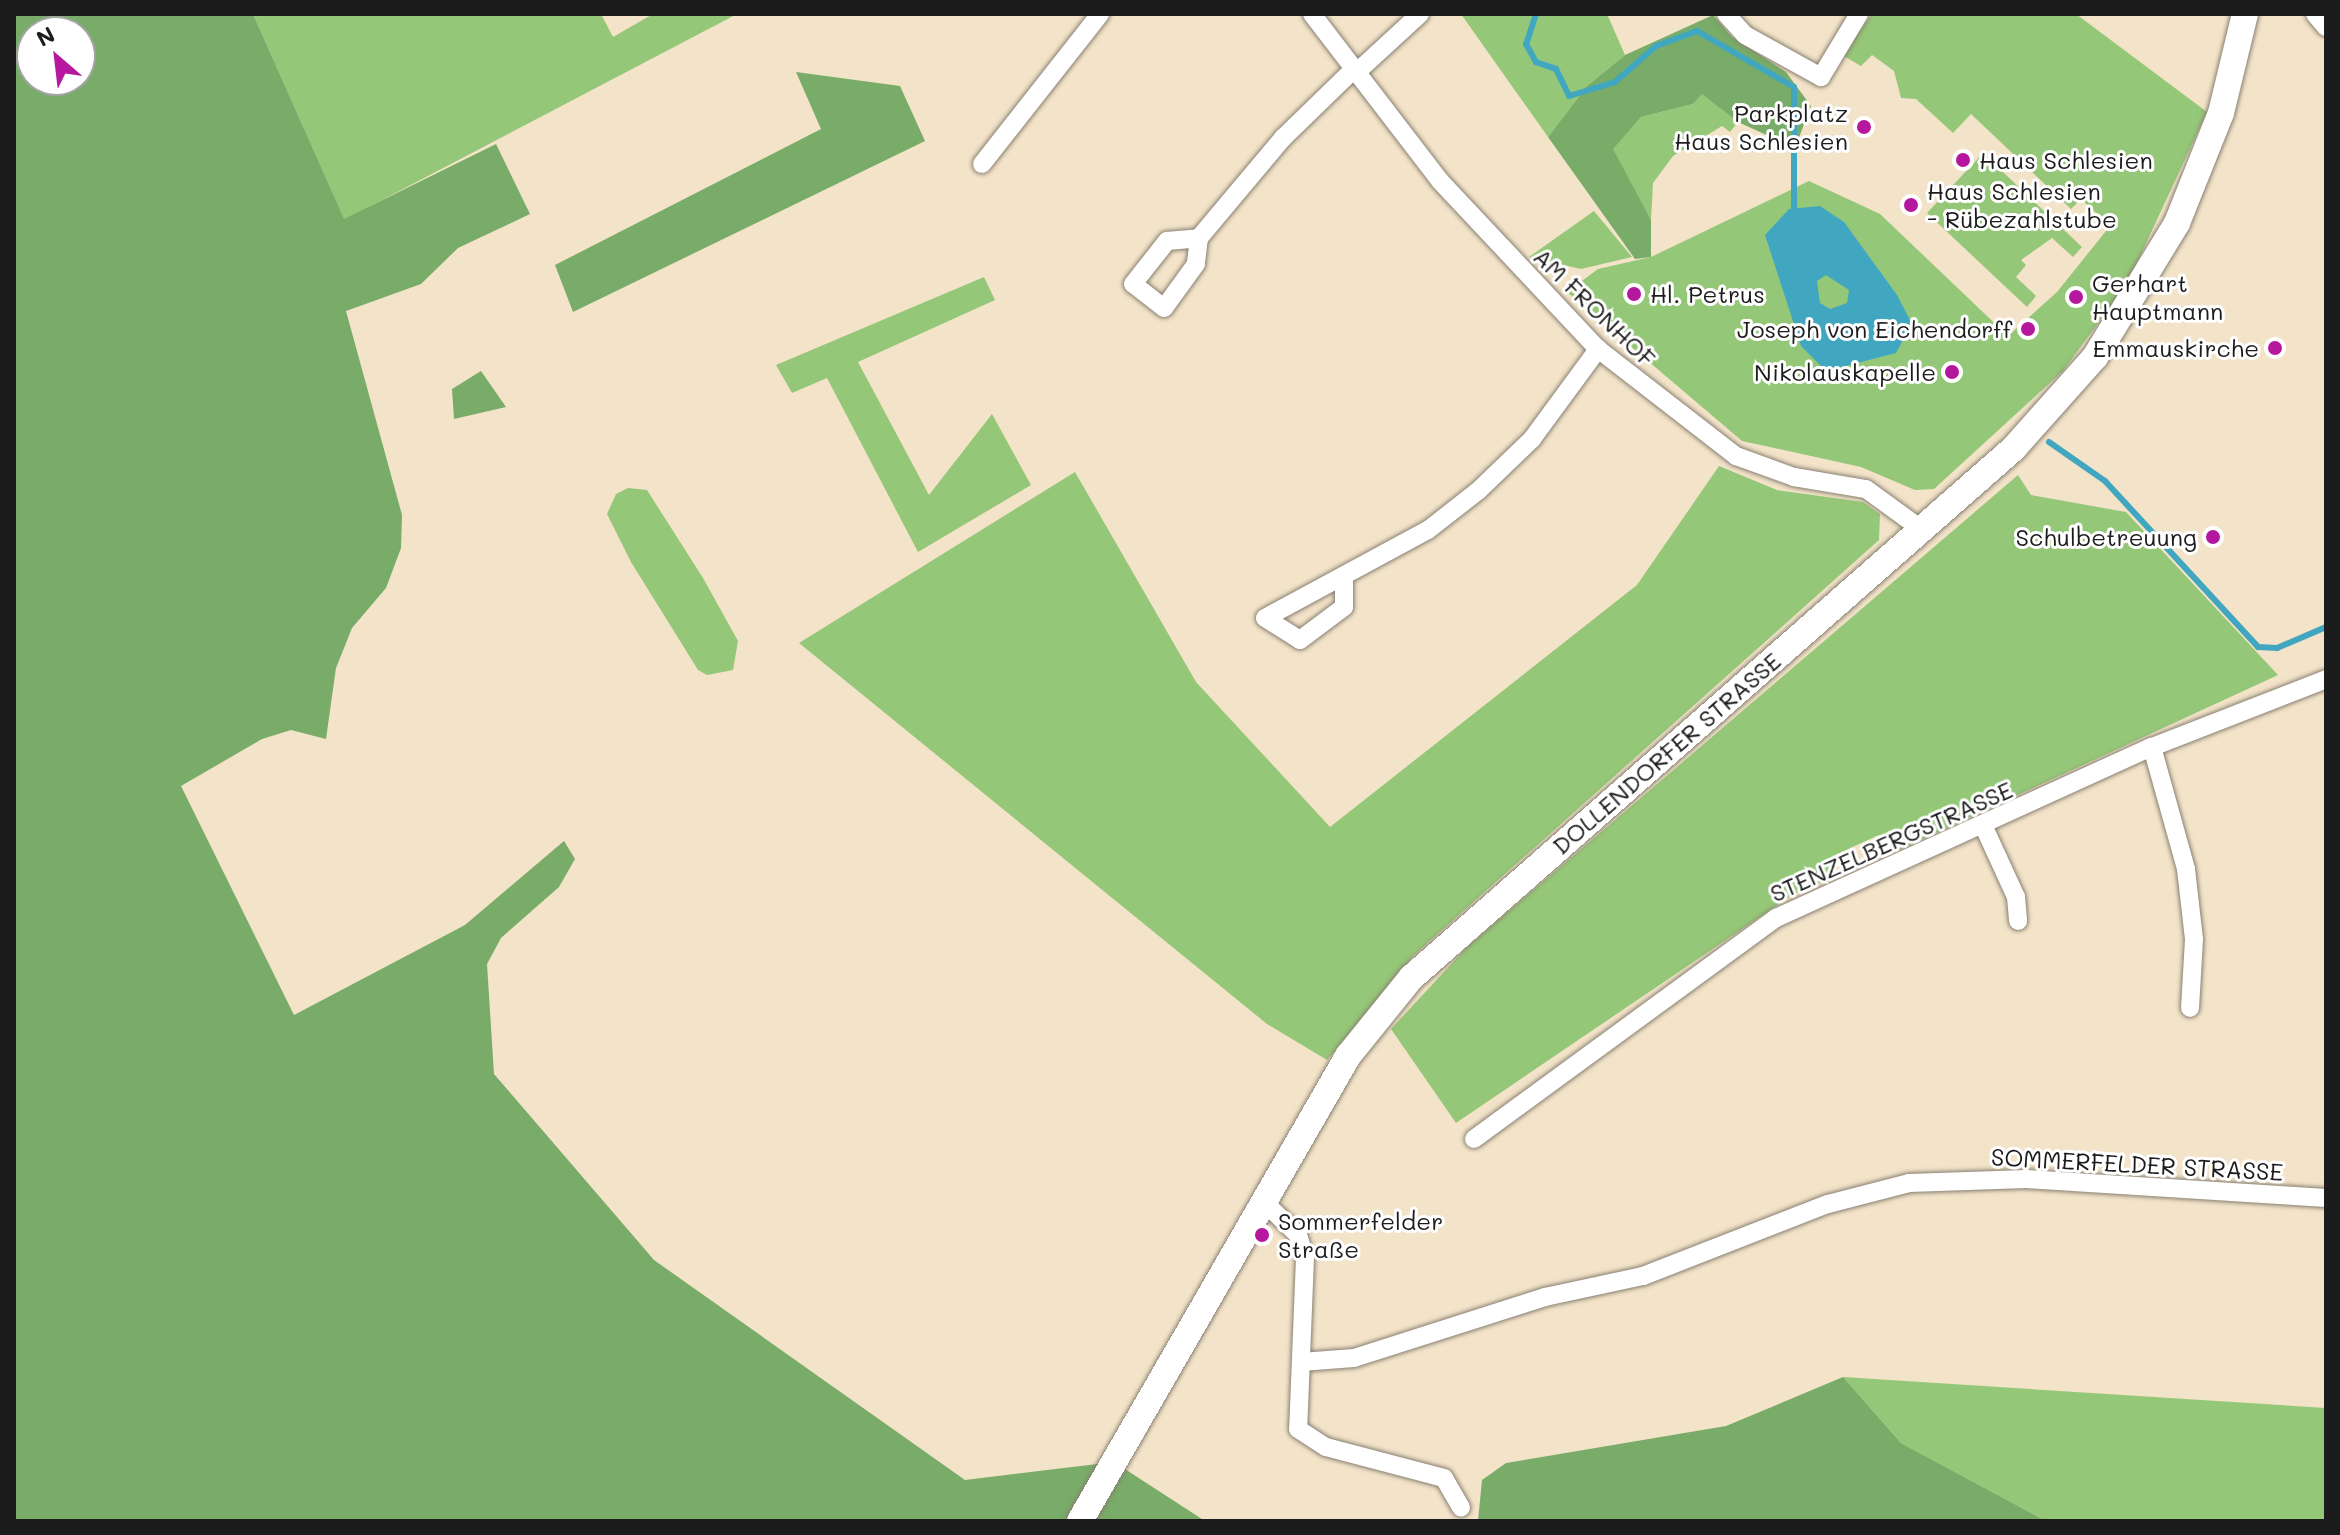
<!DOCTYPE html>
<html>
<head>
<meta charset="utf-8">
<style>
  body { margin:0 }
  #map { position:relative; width:2340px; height:1535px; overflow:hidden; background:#f3e3c9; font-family:Mali,sans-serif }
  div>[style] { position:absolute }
  .green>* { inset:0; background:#95c778 }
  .forest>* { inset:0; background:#78ac68 }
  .water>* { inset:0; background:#41a7c1 }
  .stream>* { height:6px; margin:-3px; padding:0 3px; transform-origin:3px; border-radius:3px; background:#41a7c1 }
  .roads { filter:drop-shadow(0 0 2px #888072) drop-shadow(0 0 2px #888072) }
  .minor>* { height:18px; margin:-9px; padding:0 9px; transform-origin:9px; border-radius:9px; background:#fff }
  .secondary>* { height:26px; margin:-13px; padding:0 13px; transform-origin:13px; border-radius:13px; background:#fff }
  .dots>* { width:22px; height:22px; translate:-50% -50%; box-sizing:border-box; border:4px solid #fff; border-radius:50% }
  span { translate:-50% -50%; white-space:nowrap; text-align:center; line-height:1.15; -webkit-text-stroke:6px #fff; paint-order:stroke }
  .poi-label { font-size:24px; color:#1c1c1c }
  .right { translate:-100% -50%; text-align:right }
  .left { translate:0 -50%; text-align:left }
  .street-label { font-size:24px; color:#1c1c1c }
  .frame { position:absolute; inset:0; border:16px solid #1c1c1c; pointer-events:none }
  .north { position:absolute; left:16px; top:16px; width:80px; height:80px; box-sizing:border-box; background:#fff; border:2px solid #a4a4a4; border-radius:50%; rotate:332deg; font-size:22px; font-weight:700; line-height:32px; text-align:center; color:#1c1c1c }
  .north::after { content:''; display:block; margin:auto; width:28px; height:36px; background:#b5179e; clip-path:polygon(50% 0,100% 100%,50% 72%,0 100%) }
</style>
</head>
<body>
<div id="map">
  <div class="green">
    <i style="clip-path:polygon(253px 14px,601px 14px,613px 37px,653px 14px,737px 14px,344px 220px)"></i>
    <i style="clip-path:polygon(1461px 14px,1607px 14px,1625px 55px,1587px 86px,1548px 137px)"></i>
    <i style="clip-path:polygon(1872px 14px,2076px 14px,2207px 112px,2128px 282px,2063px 371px,1934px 489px,1915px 490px,1861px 467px,1742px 441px,1567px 292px,1598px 269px,1651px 257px,1809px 181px,1880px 214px,2008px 336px,2057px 292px,2110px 226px,2081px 199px,2071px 209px,1971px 114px,1953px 133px,1916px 99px,1901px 98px,1894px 71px,1872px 55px,1861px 66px,1842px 55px)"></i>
    <i style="clip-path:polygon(1702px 93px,1738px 122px,1730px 132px,1722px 126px,1673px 156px,1653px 183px,1651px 220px,1612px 149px,1641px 117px,1693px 104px)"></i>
    <i style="clip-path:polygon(1983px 153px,2082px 247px,2073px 257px,2052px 238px,2021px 260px,2026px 265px,2016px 277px,2036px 296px,2027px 307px,1927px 213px)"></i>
    <i style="clip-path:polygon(1594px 211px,1632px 257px,1581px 269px,1529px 257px)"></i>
    <i style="clip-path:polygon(984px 277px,995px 300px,858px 362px,929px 495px,992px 414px,1031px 485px,918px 552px,827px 378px,792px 393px,776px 365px)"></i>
    <i style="clip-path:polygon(1719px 466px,1777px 490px,1863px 502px,1880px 514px,1879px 540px,1413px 956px,1327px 1060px,1267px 1024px,799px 643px,1075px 472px,1196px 682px,1330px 827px,1637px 585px)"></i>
    <i style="clip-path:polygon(2018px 475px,2031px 495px,2126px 512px,2278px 675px,1888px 855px,1879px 835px,1835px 855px,1829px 879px,1792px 895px,1456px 1123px,1391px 1029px,1468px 946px)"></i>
    <i style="clip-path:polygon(628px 488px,647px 490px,703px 578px,738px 641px,733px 670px,707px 675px,698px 670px,631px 562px,607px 514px,616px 494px)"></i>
    <i style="clip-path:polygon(1843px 1377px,2326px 1408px,2326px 1521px,2046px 1521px,1901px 1443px)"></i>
  </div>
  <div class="forest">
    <i style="clip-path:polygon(evenodd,14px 14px,253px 14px,344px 219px,496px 144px,530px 214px,458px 248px,421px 284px,346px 311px,402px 515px,401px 548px,386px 588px,352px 628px,336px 668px,326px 739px,291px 730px,262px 739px,181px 786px,294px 1015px,465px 925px,564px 841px,575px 859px,559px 887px,501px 938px,487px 964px,494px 1074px,654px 1260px,965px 1480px,1114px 1462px,1205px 1521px,14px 1521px,14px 14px,32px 32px,80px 32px,80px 80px,32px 80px,32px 32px)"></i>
    <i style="clip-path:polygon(1713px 15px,1732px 37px,1786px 72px,1811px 106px,1795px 148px,1738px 122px,1702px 94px,1693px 104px,1641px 117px,1613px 149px,1651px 220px,1651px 257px,1635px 259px,1548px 137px,1587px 86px,1625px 55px)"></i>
    <i style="clip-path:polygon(796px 72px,900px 86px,925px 141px,573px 312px,555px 265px,821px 129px)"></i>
    <i style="clip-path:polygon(481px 371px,506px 407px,454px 419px,452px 389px)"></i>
    <i style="clip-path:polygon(1843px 1377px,1901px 1443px,2046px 1521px,1478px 1521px,1482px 1480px,1506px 1463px,1726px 1426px)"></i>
  </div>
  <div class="water">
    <i style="clip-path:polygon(evenodd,1820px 206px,1844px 222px,1897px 295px,1912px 324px,1896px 353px,1826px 371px,1801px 346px,1765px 235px,1789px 209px,1820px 206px,1826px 275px,1849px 290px,1847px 303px,1830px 309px,1820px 303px,1817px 281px,1826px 275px)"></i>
  </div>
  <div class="stream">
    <i style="left:1536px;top:14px;width:32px;rotate:108deg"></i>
    <i style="left:1526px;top:44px;width:21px;rotate:61deg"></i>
    <i style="left:1536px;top:62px;width:21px;rotate:19deg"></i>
    <i style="left:1556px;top:69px;width:30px;rotate:64deg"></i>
    <i style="left:1569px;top:96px;width:48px;rotate:-16.9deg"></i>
    <i style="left:1615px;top:82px;width:55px;rotate:-41.3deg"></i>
    <i style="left:1656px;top:46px;width:44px;rotate:-20.1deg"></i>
    <i style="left:1697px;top:31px;width:112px;rotate:30deg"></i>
    <i style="left:1794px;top:87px;width:127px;rotate:90deg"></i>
    <i style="left:2049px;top:442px;width:68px;rotate:34.9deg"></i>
    <i style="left:2105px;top:481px;width:226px;rotate:47.3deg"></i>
    <i style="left:2258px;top:647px;width:19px;rotate:3deg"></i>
    <i style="left:2277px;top:648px;width:53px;rotate:-23.2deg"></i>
  </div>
  <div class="roads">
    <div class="minor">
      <i style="left:1312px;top:14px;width:210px;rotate:52.5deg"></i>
      <i style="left:1440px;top:181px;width:231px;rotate:46.8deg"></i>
      <i style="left:1598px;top:349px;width:175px;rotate:37.8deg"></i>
      <i style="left:1736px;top:456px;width:62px;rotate:19.9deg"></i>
      <i style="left:1794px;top:477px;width:73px;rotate:9.5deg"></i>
      <i style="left:1866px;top:489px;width:68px;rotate:36deg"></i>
      <i style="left:1726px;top:14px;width:28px;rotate:48deg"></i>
      <i style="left:1745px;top:35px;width:87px;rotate:28.9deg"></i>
      <i style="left:1821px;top:77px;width:74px;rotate:-58.9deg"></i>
      <i style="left:2315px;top:14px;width:17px;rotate:50deg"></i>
      <i style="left:1358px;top:71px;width:84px;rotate:-42.6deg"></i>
      <i style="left:982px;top:164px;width:191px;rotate:-51.8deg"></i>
      <i style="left:1199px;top:238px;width:26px;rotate:97deg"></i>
      <i style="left:1196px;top:264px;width:54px;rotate:126deg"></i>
      <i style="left:1164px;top:308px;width:39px;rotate:-142deg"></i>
      <i style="left:1133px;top:284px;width:55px;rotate:-51.7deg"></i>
      <i style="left:1167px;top:241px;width:32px;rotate:-5deg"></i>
      <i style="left:1199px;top:238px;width:131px;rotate:-50deg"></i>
      <i style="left:1283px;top:138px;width:100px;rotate:-44.2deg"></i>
      <i style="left:1344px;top:577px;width:30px;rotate:90deg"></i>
      <i style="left:1344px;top:607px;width:55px;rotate:143.1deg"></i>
      <i style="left:1300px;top:640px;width:41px;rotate:-147.8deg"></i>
      <i style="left:1265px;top:618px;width:185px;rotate:-28.4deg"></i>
      <i style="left:1428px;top:530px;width:63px;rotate:-38deg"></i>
      <i style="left:1478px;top:491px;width:75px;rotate:-43.9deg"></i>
      <i style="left:1532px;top:439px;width:112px;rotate:-53.7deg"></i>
      <i style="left:2152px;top:747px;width:127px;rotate:74.4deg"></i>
      <i style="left:2186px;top:869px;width:70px;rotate:83.5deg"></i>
      <i style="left:2194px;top:939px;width:69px;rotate:93.3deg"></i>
      <i style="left:1983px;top:825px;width:79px;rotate:65.4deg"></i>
      <i style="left:2016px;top:897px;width:24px;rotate:85deg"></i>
      <i style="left:1474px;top:1139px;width:374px;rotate:-36.2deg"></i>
      <i style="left:1776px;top:918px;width:413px;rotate:-24.5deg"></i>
      <i style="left:2152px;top:747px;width:187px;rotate:-21.3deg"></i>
      <i style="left:1263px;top:1201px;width:49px;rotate:44.2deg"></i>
      <i style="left:1298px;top:1235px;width:24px;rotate:73deg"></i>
      <i style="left:1305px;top:1258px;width:171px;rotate:92.3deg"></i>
      <i style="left:1298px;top:1429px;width:33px;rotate:33deg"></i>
      <i style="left:1326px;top:1447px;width:122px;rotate:14.7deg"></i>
      <i style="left:1444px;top:1478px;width:34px;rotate:60deg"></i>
      <i style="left:1301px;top:1362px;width:53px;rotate:-4.3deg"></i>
      <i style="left:1354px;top:1358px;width:201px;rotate:-17.7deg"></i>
      <i style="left:1545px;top:1297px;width:100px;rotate:-12.1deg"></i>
      <i style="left:1643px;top:1276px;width:199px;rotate:-21.3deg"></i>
      <i style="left:1828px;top:1204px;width:84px;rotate:-14.5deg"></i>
      <i style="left:1909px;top:1183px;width:117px;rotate:-2deg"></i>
      <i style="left:2026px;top:1179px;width:301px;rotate:3.6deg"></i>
    </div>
    <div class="secondary">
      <i style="left:1080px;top:1521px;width:537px;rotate:-60.04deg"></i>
      <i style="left:1348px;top:1056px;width:100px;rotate:-51.1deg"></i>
      <i style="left:1411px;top:978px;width:803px;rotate:-41.31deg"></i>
      <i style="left:2014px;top:448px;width:122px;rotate:-48.3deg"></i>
      <i style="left:2095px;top:357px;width:157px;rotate:-58.5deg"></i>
      <i style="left:2177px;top:223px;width:118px;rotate:-68.2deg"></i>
      <i style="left:2221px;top:113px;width:102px;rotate:-76.4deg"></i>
    </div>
  </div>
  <div class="dots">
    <i style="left:1864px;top:127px;background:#b5179e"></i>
    <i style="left:1963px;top:160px;background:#b5179e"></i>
    <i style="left:1911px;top:205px;background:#b5179e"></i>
    <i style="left:1634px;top:294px;background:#b5179e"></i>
    <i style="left:2076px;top:297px;background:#b5179e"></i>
    <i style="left:2028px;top:329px;background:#b5179e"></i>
    <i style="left:2275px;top:348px;background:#b5179e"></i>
    <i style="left:1952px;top:372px;background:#b5179e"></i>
    <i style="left:2213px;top:537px;background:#b5179e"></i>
    <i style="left:1262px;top:1235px;background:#b5179e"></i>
  </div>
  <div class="poi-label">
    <span class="right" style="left:1848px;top:127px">Parkplatz<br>Haus Schlesien</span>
    <span class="left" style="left:1979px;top:160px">Haus Schlesien</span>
    <span class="left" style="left:1927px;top:205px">Haus Schlesien<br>- Rübezahlstube</span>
    <span class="left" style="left:2092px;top:297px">Gerhart<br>Hauptmann</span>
    <span class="left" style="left:1650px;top:294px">Hl. Petrus</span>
    <span class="right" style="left:2012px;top:329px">Joseph von Eichendorff</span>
    <span class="right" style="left:2259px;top:348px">Emmauskirche</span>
    <span class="right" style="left:1936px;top:372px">Nikolauskapelle</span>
    <span class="right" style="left:2197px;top:537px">Schulbetreuung</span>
    <span class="left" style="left:1278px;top:1235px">Sommerfelder<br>Straße</span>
  </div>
  <div class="street-label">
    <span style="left:1595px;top:307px;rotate:44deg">AM FRONHOF</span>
    <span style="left:1666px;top:753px;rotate:-41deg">DOLLENDORFER STRASSE</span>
    <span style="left:1891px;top:841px;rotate:-24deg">STENZELBERGSTRASSE</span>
    <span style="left:2137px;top:1164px;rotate:3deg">SOMMERFELDER STRASSE</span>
  </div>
  <div class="frame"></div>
  <div class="north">N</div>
</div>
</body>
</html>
